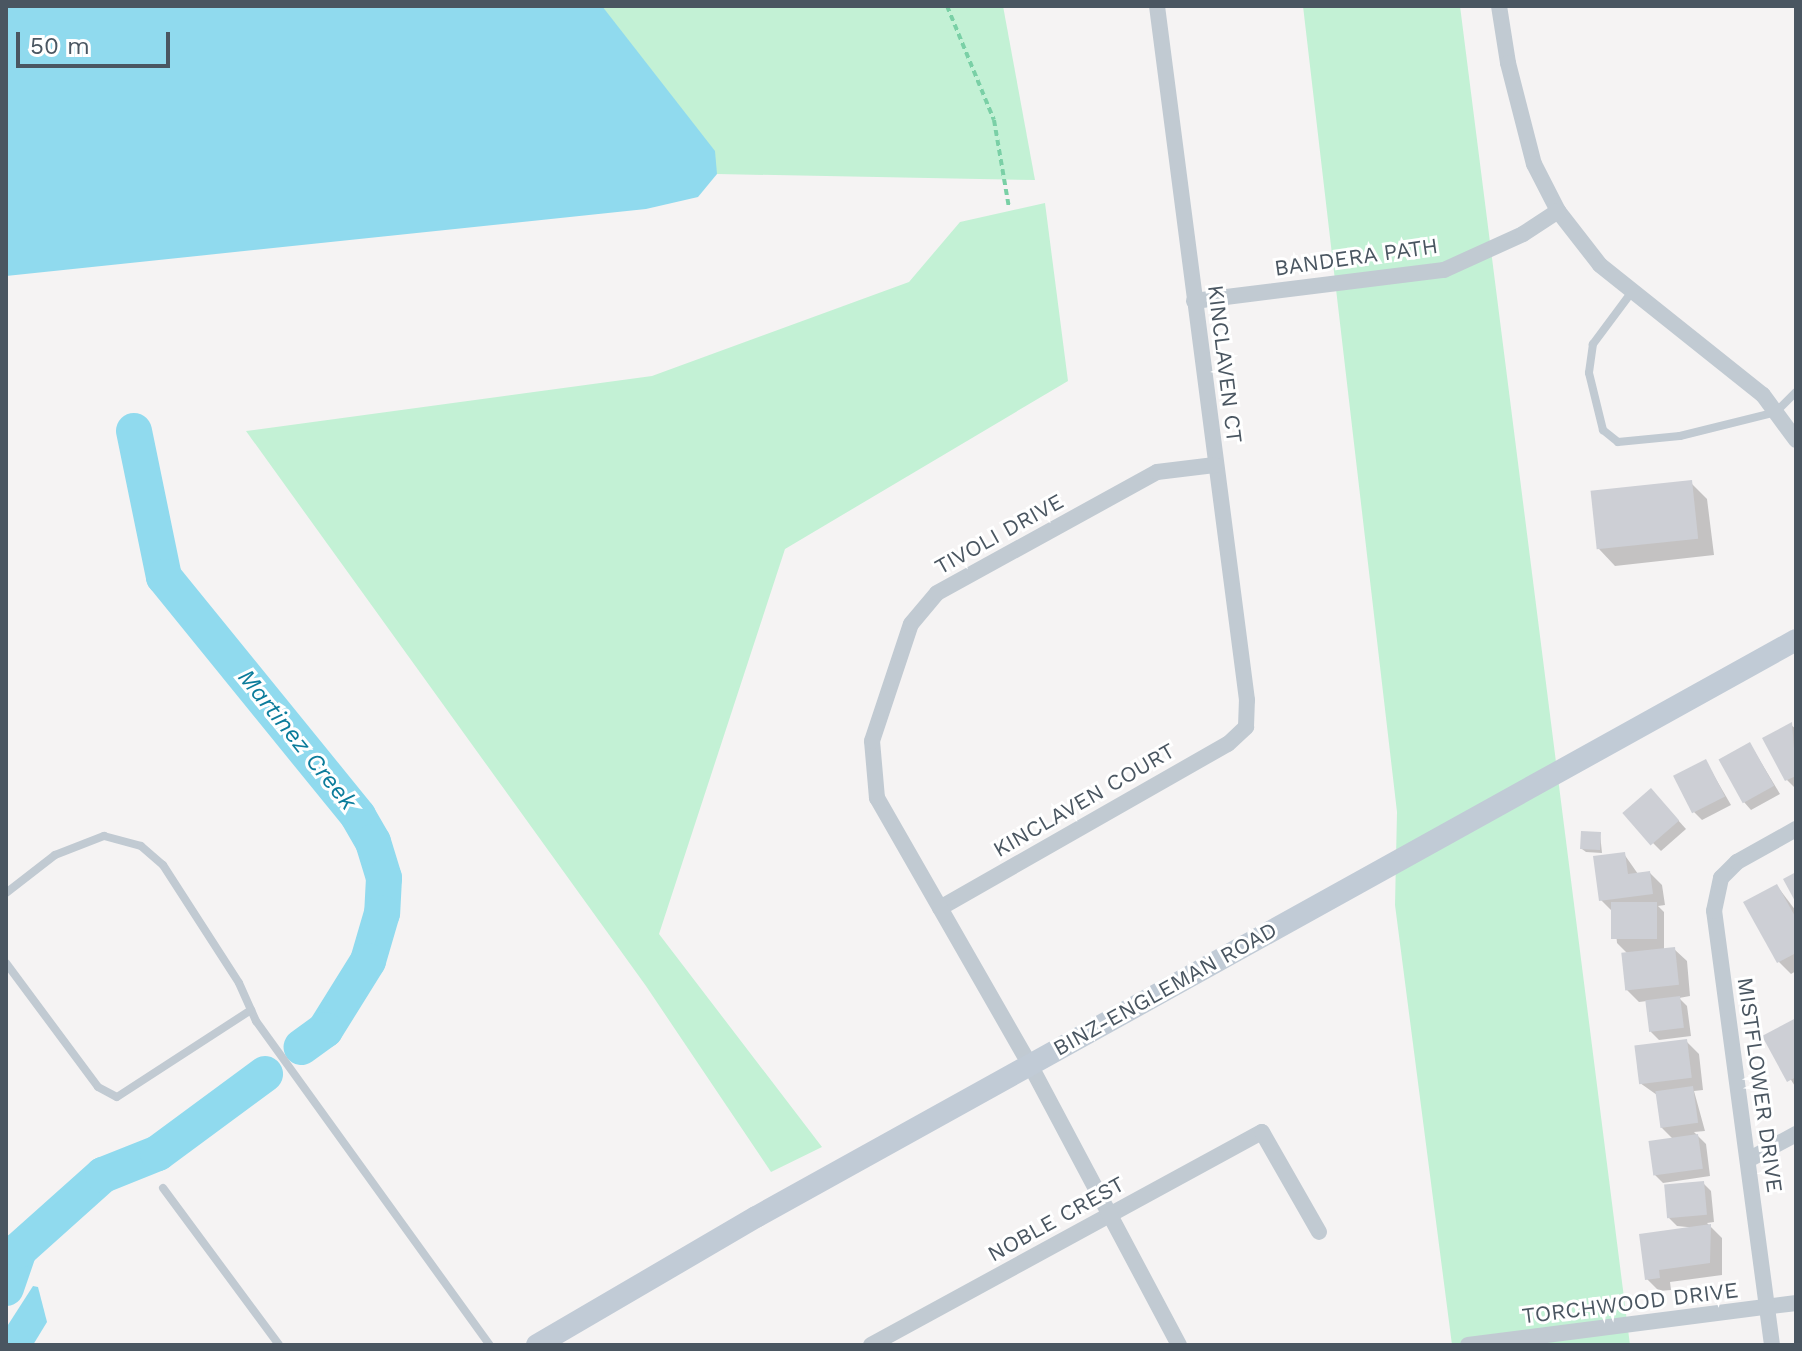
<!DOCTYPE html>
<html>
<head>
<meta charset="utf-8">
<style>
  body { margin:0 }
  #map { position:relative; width:1802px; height:1351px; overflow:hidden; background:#f5f3f3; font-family:"Work Sans",sans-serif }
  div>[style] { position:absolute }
  .green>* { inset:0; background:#c3f1d5 }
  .water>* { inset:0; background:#90daee }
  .shadow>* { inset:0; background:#0003 }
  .river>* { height:36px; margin:-18px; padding:0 18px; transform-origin:18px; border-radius:18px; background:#90daee }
  .building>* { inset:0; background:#cdcfd5; transform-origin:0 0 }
  .path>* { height:4px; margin-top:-2px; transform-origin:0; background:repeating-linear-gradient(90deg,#7ad0a6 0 6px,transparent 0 10px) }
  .lane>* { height:8px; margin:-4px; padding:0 4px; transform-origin:4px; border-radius:4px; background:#c1cad2 }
  .street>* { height:16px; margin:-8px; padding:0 8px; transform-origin:8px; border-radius:8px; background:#c1cad2 }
  .secondary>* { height:22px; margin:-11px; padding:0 11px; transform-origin:11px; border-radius:11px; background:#c1cbd6 }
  span { translate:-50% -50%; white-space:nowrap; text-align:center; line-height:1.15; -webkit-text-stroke:6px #fff; paint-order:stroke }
  .street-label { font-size:22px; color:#4a5661 }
  .water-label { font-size:24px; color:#0c7c9b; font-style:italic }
  .frame { position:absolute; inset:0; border:8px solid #4a5661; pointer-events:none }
  .scale { position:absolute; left:16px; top:32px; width:154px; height:36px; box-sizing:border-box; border:4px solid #4a5661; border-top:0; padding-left:10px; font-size:24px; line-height:28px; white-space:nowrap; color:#4a5661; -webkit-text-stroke:6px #fff; paint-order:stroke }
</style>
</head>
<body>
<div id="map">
  <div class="green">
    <i style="clip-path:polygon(599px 6px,1003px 6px,1035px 180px,717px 174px)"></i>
    <i style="clip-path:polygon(1303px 6px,1460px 6px,1630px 1345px,1452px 1345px,1395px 905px,1397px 812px)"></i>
    <i style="clip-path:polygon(1045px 203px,1068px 381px,785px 549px,659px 934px,822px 1147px,771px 1172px,646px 986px,246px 431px,652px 376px,909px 282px,960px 222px)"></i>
  </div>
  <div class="water">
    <i style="clip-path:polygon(6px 6px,602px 6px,715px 151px,717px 174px,698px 197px,646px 209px,6px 276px)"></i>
    <i style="clip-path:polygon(33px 1286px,38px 1287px,47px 1322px,33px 1345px,6px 1345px,6px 1328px)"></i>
  </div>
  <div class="shadow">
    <i style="clip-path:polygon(1691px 483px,1707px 499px,1714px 555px,1615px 566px,1599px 549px)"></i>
    <i style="clip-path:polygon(1791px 725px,1796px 729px,1795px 788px,1787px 780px)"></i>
    <i style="clip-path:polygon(1750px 744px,1780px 794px,1751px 810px,1744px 802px)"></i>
    <i style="clip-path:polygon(1706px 762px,1731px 805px,1702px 820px,1694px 812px)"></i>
    <i style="clip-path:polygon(1659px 799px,1686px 829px,1661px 851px,1653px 843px)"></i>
    <i style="clip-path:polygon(1600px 834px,1602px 853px,1586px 852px,1582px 849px)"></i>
    <i style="clip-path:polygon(1624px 854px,1638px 874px,1650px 873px,1662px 885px,1665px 905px,1658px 906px,1664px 912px,1664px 950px,1674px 949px,1687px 961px,1690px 996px,1679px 998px,1687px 1006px,1691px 1036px,1659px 1040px,1651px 1032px,1647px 1001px,1639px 1002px,1627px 990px,1628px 954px,1617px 943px,1614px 913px,1601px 900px)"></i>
    <i style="clip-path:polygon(1777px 886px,1796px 911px,1796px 971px,1791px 974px,1779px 962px)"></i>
    <i style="clip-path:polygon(1796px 1020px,1796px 1088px,1765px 1037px)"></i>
    <i style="clip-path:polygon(1687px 1042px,1699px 1054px,1703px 1090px,1694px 1091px,1705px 1131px,1694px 1132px,1706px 1144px,1710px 1176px,1663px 1183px,1655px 1175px,1673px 1139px,1662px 1128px,1657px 1095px,1640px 1083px)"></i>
    <i style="clip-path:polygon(1703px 1183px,1711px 1191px,1714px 1222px,1707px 1223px,1722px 1238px,1722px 1275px,1670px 1282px,1671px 1290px,1659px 1291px,1647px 1279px,1697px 1228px,1677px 1226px,1669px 1218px)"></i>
  </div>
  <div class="river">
    <i style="left:134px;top:431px;width:149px;rotate:78.4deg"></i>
    <i style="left:164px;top:577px;width:308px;rotate:50.9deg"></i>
    <i style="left:358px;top:816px;width:30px;rotate:60deg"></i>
    <i style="left:373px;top:842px;width:38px;rotate:73deg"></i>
    <i style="left:384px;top:878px;width:35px;rotate:93deg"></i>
    <i style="left:382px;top:913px;width:50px;rotate:106.3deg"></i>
    <i style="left:368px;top:961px;width:81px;rotate:121.9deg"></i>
    <i style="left:325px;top:1030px;width:29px;rotate:144deg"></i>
    <i style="left:6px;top:1288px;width:40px;rotate:-71.1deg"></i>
    <i style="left:19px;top:1250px;width:113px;rotate:-41.8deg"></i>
    <i style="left:103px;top:1175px;width:59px;rotate:-21.8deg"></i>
    <i style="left:158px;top:1153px;width:133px;rotate:-36.4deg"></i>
  </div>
  <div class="building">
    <i style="left:1692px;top:480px;width:59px;height:102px;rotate:84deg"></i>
    <i style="clip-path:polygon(1792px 722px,1796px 776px,1785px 781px,1762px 738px)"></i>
    <i style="left:1750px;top:742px;width:50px;height:36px;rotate:61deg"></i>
    <i style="left:1706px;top:759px;width:42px;height:37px;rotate:63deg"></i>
    <i style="left:1651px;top:788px;width:43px;height:38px;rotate:49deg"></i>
    <i style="left:1581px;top:831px;width:20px;height:18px;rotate:3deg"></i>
    <i style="clip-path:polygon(1625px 852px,1628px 874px,1650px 871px,1653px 894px,1599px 901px,1593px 856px)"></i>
    <i style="clip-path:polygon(1796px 872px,1796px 903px,1783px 879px)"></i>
    <i style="clip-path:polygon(1777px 884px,1796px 918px,1796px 953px,1777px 963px,1743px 902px)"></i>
    <i style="left:1657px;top:902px;width:37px;height:46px;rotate:90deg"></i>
    <i style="left:1675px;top:947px;width:38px;height:54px;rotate:84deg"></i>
    <i style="left:1680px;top:996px;width:32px;height:35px;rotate:83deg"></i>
    <i style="clip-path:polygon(1796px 1018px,1796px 1077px,1787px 1082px,1762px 1036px)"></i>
    <i style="left:1687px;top:1039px;width:39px;height:53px;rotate:83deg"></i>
    <i style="left:1693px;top:1086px;width:37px;height:38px;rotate:82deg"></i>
    <i style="left:1698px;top:1134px;width:35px;height:50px;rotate:82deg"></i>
    <i style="left:1704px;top:1181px;width:34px;height:40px;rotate:85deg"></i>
    <i style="clip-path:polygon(1711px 1224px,1710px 1263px,1659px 1270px,1660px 1278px,1645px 1280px,1639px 1234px)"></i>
  </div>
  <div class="path">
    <i style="left:947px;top:6px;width:123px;rotate:67.6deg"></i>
    <i style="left:994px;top:120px;width:89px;rotate:80.3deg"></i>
  </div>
  <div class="lane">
    <i style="left:1631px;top:293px;width:64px;rotate:126.7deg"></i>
    <i style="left:1593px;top:344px;width:29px;rotate:98deg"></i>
    <i style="left:1589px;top:373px;width:59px;rotate:76.2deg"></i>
    <i style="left:1603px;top:430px;width:19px;rotate:39deg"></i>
    <i style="left:1618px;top:442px;width:62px;rotate:-5.5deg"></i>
    <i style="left:1680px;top:436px;width:99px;rotate:-14deg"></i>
    <i style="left:1776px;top:412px;width:28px;rotate:-45deg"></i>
    <i style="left:6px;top:893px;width:62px;rotate:-37.8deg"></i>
    <i style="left:55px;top:855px;width:53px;rotate:-21.2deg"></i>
    <i style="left:104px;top:836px;width:38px;rotate:15deg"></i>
    <i style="left:141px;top:846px;width:29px;rotate:41deg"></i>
    <i style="left:163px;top:865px;width:140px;rotate:57.2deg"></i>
    <i style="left:239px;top:983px;width:42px;rotate:65.9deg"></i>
    <i style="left:256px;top:1021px;width:400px;rotate:54.2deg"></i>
    <i style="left:6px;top:963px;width:154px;rotate:53.4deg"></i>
    <i style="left:98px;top:1087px;width:21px;rotate:28deg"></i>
    <i style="left:117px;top:1097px;width:160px;rotate:-33deg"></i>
    <i style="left:163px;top:1188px;width:195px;rotate:53.5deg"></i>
  </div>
  <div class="street">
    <i style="left:1499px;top:6px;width:58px;rotate:81deg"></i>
    <i style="left:1508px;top:63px;width:104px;rotate:75.6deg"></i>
    <i style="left:1534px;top:164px;width:53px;rotate:62.9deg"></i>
    <i style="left:1558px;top:211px;width:68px;rotate:52.1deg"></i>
    <i style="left:1600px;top:265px;width:208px;rotate:38.6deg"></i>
    <i style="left:1763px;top:395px;width:56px;rotate:53.7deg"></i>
    <i style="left:1194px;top:301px;width:252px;rotate:-7.1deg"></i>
    <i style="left:1444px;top:270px;width:87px;rotate:-24.5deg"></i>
    <i style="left:1523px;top:234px;width:42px;rotate:-33.3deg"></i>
    <i style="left:940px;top:908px;width:331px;rotate:-29.7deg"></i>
    <i style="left:1228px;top:744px;width:25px;rotate:-43deg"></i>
    <i style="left:1246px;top:727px;width:27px;rotate:-88deg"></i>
    <i style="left:1247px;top:700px;width:700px;rotate:-97.39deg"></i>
    <i style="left:1748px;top:1160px;width:55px;rotate:-28.4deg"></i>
    <i style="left:871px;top:1345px;width:445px;rotate:-28.6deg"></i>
    <i style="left:1262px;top:1132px;width:115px;rotate:60.3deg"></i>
    <i style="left:1179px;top:1345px;width:317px;rotate:-118deg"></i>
    <i style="left:1030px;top:1065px;width:308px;rotate:-119.8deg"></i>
    <i style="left:877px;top:798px;width:57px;rotate:-95deg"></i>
    <i style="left:872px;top:741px;width:123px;rotate:-71.6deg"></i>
    <i style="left:911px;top:624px;width:40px;rotate:-50deg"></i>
    <i style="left:937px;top:593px;width:251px;rotate:-28.8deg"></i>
    <i style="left:1157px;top:472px;width:58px;rotate:-6.9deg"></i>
    <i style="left:1468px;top:1345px;width:331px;rotate:-7.3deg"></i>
    <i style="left:1772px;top:1345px;width:438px;rotate:-97.6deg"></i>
    <i style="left:1714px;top:911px;width:34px;rotate:-78deg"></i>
    <i style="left:1721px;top:878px;width:23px;rotate:-45deg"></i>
    <i style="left:1737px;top:862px;width:68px;rotate:-29.2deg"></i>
  </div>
  <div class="secondary">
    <i style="left:537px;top:1345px;width:254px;rotate:-30.3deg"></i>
    <i style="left:756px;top:1217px;width:1189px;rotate:-29.02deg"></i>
  </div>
  <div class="street-label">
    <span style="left:1356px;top:257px;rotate:-8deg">BANDERA PATH</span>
    <span style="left:1225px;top:364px;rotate:83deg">KINCLAVEN CT</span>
    <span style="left:999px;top:534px;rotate:-29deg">TIVOLI DRIVE</span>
    <span style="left:1084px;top:800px;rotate:-30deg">KINCLAVEN COURT</span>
    <span style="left:1165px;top:989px;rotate:-29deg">BINZ-ENGLEMAN ROAD</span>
    <span style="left:1760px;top:1085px;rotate:82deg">MISTFLOWER DRIVE</span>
    <span style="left:1056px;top:1219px;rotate:-29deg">NOBLE CREST</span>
    <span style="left:1630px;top:1303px;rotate:-7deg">TORCHWOOD DRIVE</span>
  </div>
  <div class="water-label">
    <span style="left:297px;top:740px;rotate:51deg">Martinez Creek</span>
  </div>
  <div class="frame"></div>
  <div class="scale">50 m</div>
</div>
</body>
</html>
